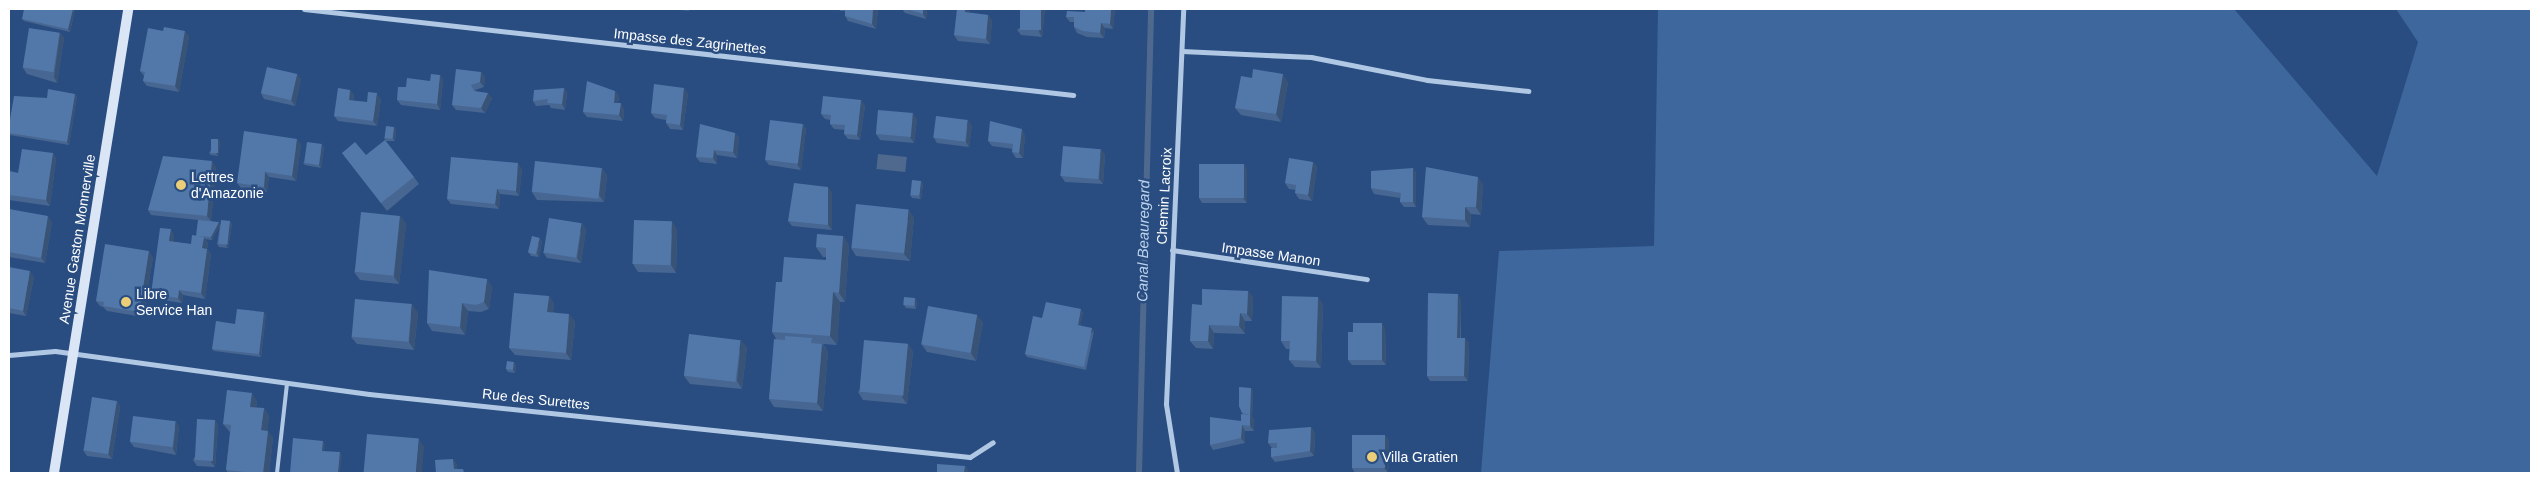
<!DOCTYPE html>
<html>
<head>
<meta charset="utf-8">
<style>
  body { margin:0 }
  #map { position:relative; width:2540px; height:482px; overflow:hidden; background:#294d80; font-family:Arial,sans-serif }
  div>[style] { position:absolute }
  .green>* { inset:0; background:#3e679e }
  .water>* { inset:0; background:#4f698e; transform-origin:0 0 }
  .stream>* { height:5.5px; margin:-2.75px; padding:0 2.75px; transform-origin:2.75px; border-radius:2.75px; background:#4f698e }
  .service>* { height:4px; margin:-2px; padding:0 2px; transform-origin:2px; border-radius:2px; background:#b1c8e5 }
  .minor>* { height:5px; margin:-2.5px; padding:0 2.5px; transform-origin:2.5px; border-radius:2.5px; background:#b1c8e5 }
  .secondary>* { height:10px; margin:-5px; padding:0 5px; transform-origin:5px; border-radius:5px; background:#dae5f6 }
  .wall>* { inset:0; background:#476691 }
  .shaded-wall>* { inset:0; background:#395376; transform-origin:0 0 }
  .building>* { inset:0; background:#5277a9; transform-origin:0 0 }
  .dots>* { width:14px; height:14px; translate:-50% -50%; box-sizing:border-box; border:2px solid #294d80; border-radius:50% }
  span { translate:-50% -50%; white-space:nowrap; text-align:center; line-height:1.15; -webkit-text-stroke:5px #294d80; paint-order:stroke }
  .street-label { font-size:14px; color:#fff }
  .poi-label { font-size:14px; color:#fff }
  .left { translate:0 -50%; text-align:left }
  .water-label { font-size:15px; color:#bcd2ed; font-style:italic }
  .frame { position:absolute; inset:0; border:10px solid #fff; pointer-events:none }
</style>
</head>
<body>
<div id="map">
  <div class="green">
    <i style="clip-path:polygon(1658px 9px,2234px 9px,2377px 176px,2418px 42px,2396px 9px,2531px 9px,2531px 473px,1481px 473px,1499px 251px,1654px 246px)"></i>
  </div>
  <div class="water">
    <i style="left:878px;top:154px;width:29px;height:15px;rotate:6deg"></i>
  </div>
  <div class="stream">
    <i style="left:1139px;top:473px;width:464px;rotate:-88.5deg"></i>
  </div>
  <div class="service">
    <i style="left:277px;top:473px;width:90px;rotate:-83.6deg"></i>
  </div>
  <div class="minor">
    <i style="left:304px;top:9px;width:774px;rotate:6.38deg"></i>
    <i style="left:1182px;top:51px;width:129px;rotate:2.7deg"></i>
    <i style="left:1311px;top:57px;width:118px;rotate:11.2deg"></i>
    <i style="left:1427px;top:80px;width:102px;rotate:6.2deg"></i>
    <i style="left:1172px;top:250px;width:197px;rotate:8.5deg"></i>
    <i style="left:9px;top:355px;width:46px;rotate:-5deg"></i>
    <i style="left:55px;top:351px;width:317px;rotate:7.8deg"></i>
    <i style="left:369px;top:394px;width:604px;rotate:5.98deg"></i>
    <i style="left:970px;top:457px;width:27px;rotate:-33deg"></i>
    <i style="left:1177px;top:473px;width:70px;rotate:-99.1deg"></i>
    <i style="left:1166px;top:404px;width:395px;rotate:-87.5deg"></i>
  </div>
  <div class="secondary">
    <i style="left:54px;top:473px;width:470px;rotate:-80.9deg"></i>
  </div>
  <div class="wall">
    <i style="clip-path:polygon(75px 9px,70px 32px,24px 21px,22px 19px)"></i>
    <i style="clip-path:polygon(680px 9px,689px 9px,689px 11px,681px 10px)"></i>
    <i style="clip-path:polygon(839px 9px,878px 9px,876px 29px,848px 21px,845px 16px,845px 11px,840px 11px)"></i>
    <i style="clip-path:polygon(902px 9px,927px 9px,926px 19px,905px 13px)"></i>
    <i style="clip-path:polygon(969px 9px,969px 13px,988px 15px,992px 20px,990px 44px,958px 41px,954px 35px)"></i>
    <i style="clip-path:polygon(1045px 9px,1042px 37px,1021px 35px,1017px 30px)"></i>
    <i style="clip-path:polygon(1085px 9px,1115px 9px,1113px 29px,1105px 28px,1104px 38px,1087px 37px,1077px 33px,1074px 27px,1074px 22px,1070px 22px,1066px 17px,1085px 12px)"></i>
    <i style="clip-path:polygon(60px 33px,64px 38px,57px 83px,27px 74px,23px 68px)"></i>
    <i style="clip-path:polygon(189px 36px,179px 92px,147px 86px,143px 81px,144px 76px,140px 71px)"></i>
    <i style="clip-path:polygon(481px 72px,485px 77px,484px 87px,475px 90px,476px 91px,492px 98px,485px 113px,456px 110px,452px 105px)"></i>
    <i style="clip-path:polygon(440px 75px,443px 80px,440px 110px,401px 105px,397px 100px,406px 87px,430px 81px)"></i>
    <i style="clip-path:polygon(1252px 78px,1288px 82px,1281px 122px,1241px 115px,1235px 108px)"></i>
    <i style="clip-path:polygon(301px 79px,295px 106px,264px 99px,261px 93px)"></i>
    <i style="clip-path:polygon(564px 88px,567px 93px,565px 110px,551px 108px,549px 105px,536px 106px,533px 101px)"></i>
    <i style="clip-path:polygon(350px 90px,354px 95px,353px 101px,367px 102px,381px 99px,377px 126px,338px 121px,334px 116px)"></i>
    <i style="clip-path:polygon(615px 91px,619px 96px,618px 103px,624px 109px,623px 121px,587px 117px,583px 112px)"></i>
    <i style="clip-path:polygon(688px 93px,683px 130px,670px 129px,666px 123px,666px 120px,655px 118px,651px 113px)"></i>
    <i style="clip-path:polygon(77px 96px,69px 145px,10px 135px,9px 134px,9px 125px,47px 98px)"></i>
    <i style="clip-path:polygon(861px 100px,865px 106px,860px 140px,848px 139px,844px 134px,845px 130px,834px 129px,830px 124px,830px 120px,825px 119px,821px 114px)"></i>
    <i style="clip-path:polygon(917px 119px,914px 143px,880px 140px,876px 134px)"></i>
    <i style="clip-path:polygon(803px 124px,806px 129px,801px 170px,769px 165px,765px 160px)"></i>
    <i style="clip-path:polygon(972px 125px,969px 147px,937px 143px,934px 138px)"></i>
    <i style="clip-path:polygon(394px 127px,396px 130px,395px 141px,386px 141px,384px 138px)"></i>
    <i style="clip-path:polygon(735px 133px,739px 138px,737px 158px,717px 155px,717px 164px,700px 162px,696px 157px)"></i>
    <i style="clip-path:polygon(1025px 135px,1023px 158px,1016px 158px,1012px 152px,1013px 149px,992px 146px,988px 141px)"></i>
    <i style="clip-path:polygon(218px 139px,220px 142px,218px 156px,211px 155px,209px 153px)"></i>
    <i style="clip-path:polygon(301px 144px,296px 181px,269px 177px,267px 192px,241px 188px,237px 183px)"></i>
    <i style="clip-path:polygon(324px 147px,321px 168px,305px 165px,303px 163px)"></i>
    <i style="clip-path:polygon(53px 153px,56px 159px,50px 206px,9px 200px,9px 171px,18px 173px)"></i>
    <i style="clip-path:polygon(342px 153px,366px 155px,414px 177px,419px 184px,387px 211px)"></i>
    <i style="clip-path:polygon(1105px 154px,1103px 184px,1065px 182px,1061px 176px)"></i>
    <i style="clip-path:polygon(1313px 162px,1317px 167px,1312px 201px,1299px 199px,1295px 193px,1296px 190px,1289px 189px,1285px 183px)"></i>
    <i style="clip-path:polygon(216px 167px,211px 221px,220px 225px,230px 221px,232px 224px,228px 248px,219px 247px,217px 244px,220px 225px,212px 240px,205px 239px,208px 243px,207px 249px,211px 254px,205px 299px,183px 295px,182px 303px,155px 299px,151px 294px,174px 235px,173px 242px,191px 244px,197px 236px,198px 220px,151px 215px,148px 210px)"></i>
    <i style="clip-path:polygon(602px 168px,607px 176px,604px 202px,537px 200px,532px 192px)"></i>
    <i style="clip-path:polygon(1413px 168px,1416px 173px,1416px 207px,1404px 207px,1400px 202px,1400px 198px,1374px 194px,1371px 188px)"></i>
    <i style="clip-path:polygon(522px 169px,519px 196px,500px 194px,499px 209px,451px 204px,447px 199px)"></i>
    <i style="clip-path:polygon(1247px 170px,1247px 203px,1202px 203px,1199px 198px)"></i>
    <i style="clip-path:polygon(921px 181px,923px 184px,921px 199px,912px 198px,910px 195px)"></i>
    <i style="clip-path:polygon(1483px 184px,1481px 215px,1471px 214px,1470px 227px,1428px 225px,1422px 217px)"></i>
    <i style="clip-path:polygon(832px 192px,832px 230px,792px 226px,788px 221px)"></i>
    <i style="clip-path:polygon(9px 209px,52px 222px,45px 263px,9px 257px)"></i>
    <i style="clip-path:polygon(400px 216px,406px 224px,399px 284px,360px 280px,354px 272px)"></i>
    <i style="clip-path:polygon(914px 217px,910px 261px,856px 256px,851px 248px)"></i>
    <i style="clip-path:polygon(586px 229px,581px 263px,547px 258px,543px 252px)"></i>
    <i style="clip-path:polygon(677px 229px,676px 273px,638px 272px,633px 264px)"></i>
    <i style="clip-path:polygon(843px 236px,849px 245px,845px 302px,840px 302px,837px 345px,823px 344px,828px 352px,823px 411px,774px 407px,769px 399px,777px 340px,772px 332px,782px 282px,826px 260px,826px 257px,823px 257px,816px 247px)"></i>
    <i style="clip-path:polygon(542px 241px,539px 257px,531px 256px,529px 253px)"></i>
    <i style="clip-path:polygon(153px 257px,143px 317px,107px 311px,103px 307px,100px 306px,96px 301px)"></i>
    <i style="clip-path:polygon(9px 267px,34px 277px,26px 316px,9px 313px)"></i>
    <i style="clip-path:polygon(487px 279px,492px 287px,489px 309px,481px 312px,468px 311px,465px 335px,432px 331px,427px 323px)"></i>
    <i style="clip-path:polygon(1248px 291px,1253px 298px,1252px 321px,1245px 321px,1245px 334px,1214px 333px,1213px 349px,1196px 348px,1190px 341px,1202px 305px)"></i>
    <i style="clip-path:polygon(549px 296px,554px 304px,553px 312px,575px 321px,571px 360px,515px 355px,509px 348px)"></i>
    <i style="clip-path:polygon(1318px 297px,1323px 305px,1321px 368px,1295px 367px,1289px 360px,1290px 349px,1286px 349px,1281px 341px)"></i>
    <i style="clip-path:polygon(915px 298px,917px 301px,916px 309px,906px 308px,904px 305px)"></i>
    <i style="clip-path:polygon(1461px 299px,1461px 338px,1469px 343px,1468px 381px,1430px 381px,1427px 376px)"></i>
    <i style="clip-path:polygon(418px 312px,414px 350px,357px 344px,351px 337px)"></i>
    <i style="clip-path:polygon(1083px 312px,1080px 326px,1094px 331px,1086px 370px,1027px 357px,1025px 354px)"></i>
    <i style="clip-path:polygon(266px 314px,261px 357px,214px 351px,212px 349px,235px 324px)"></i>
    <i style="clip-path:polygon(983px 322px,976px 361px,927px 352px,922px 345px)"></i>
    <i style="clip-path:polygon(1385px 328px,1386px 365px,1352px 365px,1348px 360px,1353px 332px)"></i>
    <i style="clip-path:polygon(908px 344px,913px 352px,907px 404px,863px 400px,858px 392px)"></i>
    <i style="clip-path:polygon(747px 347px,742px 389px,690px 384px,684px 376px)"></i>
    <i style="clip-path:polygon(516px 364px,515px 373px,508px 372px,506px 369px)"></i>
    <i style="clip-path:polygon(1251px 388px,1253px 391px,1252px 417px,1254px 420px,1254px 431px,1245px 431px,1245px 443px,1213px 450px,1210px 445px,1241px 421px,1243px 414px,1239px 406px)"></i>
    <i style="clip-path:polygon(117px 401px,120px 407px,112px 459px,87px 456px,83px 450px)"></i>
    <i style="clip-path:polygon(257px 401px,256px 408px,264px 408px,269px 416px,267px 431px,273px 438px,269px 473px,228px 473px,226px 470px,230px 432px,229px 431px,223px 424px)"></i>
    <i style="clip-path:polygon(215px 420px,218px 426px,215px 467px,197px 466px,193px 460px)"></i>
    <i style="clip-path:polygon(179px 426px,176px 455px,134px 447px,130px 442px)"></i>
    <i style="clip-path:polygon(1311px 427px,1315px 433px,1314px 456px,1275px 462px,1271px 457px,1272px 448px,1268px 443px)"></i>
    <i style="clip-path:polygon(1389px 440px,1388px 473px,1355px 473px,1352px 468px)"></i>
  </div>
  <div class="shaded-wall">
    <i style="clip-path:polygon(73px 9px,75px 9px,70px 32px,68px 29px)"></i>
    <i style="clip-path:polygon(873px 9px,878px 9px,876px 29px,872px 24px)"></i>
    <i style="clip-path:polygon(923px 9px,927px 9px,926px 19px,923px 14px)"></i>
    <i style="clip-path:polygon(965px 9px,969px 9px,969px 17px,965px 12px)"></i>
    <i style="clip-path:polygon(1041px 9px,1045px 9px,1042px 37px,1039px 32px)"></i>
    <i style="clip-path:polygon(1111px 9px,1115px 9px,1113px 29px,1110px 24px)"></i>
    <i style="clip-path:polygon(988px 15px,992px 20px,990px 44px,986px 39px)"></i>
    <i style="clip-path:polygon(1101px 23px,1105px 28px,1104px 38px,1100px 33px)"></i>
    <i style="clip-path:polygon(185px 31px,189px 36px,179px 92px,175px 86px)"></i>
    <i style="clip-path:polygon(60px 33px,64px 38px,57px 83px,54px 77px)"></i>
    <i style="clip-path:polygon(481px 72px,485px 77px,484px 87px,480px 82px)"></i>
    <i style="clip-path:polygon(297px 74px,301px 79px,295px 106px,291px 100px)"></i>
    <i style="clip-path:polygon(1283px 74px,1288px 82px,1281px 122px,1276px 114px)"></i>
    <i style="clip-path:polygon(440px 75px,443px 80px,440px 110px,437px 104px)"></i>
    <i style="clip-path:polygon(564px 88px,567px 93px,565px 110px,562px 104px)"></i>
    <i style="clip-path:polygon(684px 88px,688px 93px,683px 130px,680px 125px)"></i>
    <i style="clip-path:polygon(350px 90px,354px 95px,352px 105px,349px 100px)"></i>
    <i style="clip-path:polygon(615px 91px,619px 96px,617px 108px,614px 103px)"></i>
    <i style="clip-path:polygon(377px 93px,381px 99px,377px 126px,373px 121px)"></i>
    <i style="clip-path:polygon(488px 93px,492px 98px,485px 113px,481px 108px)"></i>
    <i style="clip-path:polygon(75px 94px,77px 96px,69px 145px,67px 142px)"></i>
    <i style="clip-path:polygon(861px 100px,865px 106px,860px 140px,857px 135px)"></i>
    <i style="clip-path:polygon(621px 103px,624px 109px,623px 121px,619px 115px)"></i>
    <i style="clip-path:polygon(913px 113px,917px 119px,914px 143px,910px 137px)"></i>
    <i style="clip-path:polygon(968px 120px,972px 125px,969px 147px,966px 142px)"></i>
    <i style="clip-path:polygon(803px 124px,806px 129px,801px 170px,797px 164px)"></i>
    <i style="clip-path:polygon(394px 127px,396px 130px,395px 141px,393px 139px)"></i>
    <i style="clip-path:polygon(1022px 129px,1025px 135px,1023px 158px,1019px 153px)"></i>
    <i style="clip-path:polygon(735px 133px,739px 138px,737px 158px,733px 152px)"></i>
    <i style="clip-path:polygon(218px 139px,220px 142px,218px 156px,216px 153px)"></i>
    <i style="clip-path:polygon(297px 139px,301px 144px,296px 181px,292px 176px)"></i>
    <i style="clip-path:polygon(322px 144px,324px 147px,321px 168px,319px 165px)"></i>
    <i style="clip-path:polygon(1101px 149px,1105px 154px,1103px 184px,1099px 179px)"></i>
    <i style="clip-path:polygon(714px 150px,717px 155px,717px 164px,713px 158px)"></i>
    <i style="clip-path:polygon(53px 153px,56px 159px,50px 206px,46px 200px)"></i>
    <i style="clip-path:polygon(212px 161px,216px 167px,211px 221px,207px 216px)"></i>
    <i style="clip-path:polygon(1313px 162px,1317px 167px,1312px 201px,1308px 195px)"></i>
    <i style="clip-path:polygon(518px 163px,522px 169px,519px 196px,516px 191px)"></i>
    <i style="clip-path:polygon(1244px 164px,1247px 170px,1247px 203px,1243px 198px)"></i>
    <i style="clip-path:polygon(602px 168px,607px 176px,604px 202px,599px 195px)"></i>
    <i style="clip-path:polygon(1413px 168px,1416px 173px,1416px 207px,1413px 202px)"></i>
    <i style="clip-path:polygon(265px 172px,269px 177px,267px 192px,264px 187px)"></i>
    <i style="clip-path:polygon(1478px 177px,1483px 184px,1481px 215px,1476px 207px)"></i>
    <i style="clip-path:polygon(921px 181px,923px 184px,921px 199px,919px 196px)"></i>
    <i style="clip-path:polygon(828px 187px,832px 192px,832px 230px,828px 225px)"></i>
    <i style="clip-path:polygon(497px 189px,500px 194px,499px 209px,495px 204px)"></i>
    <i style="clip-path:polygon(1465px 207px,1471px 214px,1470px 227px,1465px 220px)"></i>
    <i style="clip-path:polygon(909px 210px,914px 217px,910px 261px,904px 254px)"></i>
    <i style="clip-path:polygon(48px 216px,52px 222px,45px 263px,41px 258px)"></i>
    <i style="clip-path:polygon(400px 216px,406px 224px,399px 284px,394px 277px)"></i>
    <i style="clip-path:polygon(230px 221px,232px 224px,228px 248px,226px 246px)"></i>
    <i style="clip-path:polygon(672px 221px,677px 229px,676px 273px,671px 265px)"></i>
    <i style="clip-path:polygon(219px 222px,220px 225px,212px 240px,211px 237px)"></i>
    <i style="clip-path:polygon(582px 223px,586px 229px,581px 263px,577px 258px)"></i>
    <i style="clip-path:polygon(171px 229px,174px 235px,173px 247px,169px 241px)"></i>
    <i style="clip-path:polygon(843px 236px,849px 245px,845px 302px,839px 293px)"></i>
    <i style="clip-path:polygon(204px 237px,208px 243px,206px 253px,202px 248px)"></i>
    <i style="clip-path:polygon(540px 238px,542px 241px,539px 257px,537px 254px)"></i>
    <i style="clip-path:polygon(207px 249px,211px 254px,205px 299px,201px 293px)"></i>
    <i style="clip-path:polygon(149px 251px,153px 257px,143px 317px,139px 312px)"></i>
    <i style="clip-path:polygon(30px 271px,34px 277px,26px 316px,23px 311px)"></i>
    <i style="clip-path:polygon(487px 279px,492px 287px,489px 309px,484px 302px)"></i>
    <i style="clip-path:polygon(179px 290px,183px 295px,182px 303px,178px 298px)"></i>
    <i style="clip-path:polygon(1248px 291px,1253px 298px,1252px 321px,1247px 314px)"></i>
    <i style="clip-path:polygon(833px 292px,840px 302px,837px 345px,830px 336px)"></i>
    <i style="clip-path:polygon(1458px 294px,1461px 299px,1460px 343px,1457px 338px)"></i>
    <i style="clip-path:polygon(549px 296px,554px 304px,552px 319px,547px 312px)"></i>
    <i style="clip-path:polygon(1318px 297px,1323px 305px,1321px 368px,1316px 361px)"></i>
    <i style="clip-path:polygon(915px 298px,917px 301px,916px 309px,915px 306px)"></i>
    <i style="clip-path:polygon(462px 303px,468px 311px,465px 335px,460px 327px)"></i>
    <i style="clip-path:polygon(412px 304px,418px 312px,414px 350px,409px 342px)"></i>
    <i style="clip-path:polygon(1081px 309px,1083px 312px,1080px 328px,1078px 325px)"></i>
    <i style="clip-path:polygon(264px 312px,266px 314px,261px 357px,259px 354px)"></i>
    <i style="clip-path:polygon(1240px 313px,1245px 321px,1245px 334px,1239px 326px)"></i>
    <i style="clip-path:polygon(569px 314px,575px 321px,571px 360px,566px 353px)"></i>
    <i style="clip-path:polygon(977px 315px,983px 322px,976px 361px,971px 353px)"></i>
    <i style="clip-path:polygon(1382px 323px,1385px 328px,1386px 365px,1382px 360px)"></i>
    <i style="clip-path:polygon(1209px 325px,1214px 333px,1213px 349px,1208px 341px)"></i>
    <i style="left:1092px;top:328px;width:4px;height:40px;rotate:56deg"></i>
    <i style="clip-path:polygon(1465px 338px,1469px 343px,1468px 381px,1464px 376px)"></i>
    <i style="clip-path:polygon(741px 340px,747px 347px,742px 389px,737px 381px)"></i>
    <i style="clip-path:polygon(822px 344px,828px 352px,823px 411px,817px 403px)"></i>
    <i style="clip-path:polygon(908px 344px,913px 352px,907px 404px,902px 397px)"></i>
    <i style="clip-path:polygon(514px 362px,516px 364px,515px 373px,513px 370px)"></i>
    <i style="clip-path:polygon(1251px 388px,1253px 391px,1252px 417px,1250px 415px)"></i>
    <i style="clip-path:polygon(252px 393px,257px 401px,255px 415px,250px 407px)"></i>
    <i style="clip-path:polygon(117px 401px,120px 407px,112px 459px,108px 454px)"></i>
    <i style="clip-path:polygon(264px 408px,269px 416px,267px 438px,261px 430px)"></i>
    <i style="clip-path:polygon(1250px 415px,1254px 420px,1254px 431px,1250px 426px)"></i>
    <i style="clip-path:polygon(215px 420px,218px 426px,215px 467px,211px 462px)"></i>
    <i style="clip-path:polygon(176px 421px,179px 426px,176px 455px,173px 449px)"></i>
    <i style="clip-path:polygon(1242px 425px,1245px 431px,1245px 443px,1241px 438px)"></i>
    <i style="clip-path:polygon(1311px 427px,1315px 433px,1314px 456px,1310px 451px)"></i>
    <i style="clip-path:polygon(268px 431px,273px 438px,269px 473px,263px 473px)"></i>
    <i style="clip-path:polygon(1385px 435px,1389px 440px,1388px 473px,1384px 468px)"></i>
    <i style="clip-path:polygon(419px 439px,424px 447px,422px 473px,416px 473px)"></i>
    <i style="clip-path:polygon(323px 441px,325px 444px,324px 453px,322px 451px)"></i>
    <i style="clip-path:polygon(340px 452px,342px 455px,340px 473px,338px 473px)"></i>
    <i style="clip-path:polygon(453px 459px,457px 464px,458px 473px,454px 469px)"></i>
    <i style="clip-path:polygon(965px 466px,969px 471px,968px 473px,964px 473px)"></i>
  </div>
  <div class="building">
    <i style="clip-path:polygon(24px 9px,73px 9px,68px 29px,22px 19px)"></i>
    <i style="clip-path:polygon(845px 9px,873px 9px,872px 24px,845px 16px)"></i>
    <i style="clip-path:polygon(906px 9px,923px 9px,923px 14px)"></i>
    <i style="clip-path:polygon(957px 9px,965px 9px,965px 12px,988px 15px,986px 39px,954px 35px)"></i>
    <i style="left:1020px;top:9px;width:21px;height:21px"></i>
    <i style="clip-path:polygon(1085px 9px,1111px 9px,1110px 24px,1101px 23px,1100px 33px,1083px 31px,1074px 27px,1074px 17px,1066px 17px,1067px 11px,1085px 12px)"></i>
    <i style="clip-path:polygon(164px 27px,185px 31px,175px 86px,143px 81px,145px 72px,140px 71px,148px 28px,163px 31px)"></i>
    <i style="left:29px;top:28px;width:31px;height:40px;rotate:9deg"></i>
    <i style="left:267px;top:67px;width:31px;height:27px;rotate:13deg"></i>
    <i style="clip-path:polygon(456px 69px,481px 72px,480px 82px,471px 85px,474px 91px,488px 93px,481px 108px,452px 105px)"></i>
    <i style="clip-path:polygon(1253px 69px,1283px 74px,1276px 114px,1235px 108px,1241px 76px,1252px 78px)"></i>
    <i style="clip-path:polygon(431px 74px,440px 75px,437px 104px,397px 100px,398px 87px,406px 87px,407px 78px,430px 81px)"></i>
    <i style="clip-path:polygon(587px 81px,615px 91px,614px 103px,621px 103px,619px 115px,583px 112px)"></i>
    <i style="clip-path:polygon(654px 84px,684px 88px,680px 125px,666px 123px,667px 115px,651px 113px)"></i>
    <i style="clip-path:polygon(338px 88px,350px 90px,349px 100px,367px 102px,368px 92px,377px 93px,373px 121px,334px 116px)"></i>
    <i style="clip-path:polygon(564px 88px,562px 104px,547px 103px,548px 99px,533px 101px,534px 90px)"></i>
    <i style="clip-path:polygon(48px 89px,75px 94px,67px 142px,9px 133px,9px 125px,14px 96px,47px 98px)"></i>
    <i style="clip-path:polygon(823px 96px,861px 100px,857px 135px,844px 134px,845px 125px,830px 124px,831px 115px,821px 114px)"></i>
    <i style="left:878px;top:110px;width:35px;height:24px;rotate:5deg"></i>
    <i style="left:936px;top:116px;width:32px;height:22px;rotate:7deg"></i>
    <i style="left:770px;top:120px;width:33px;height:40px;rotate:7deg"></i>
    <i style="clip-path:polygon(990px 121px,1022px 129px,1019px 153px,1012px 152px,1013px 144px,988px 141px)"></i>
    <i style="clip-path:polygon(700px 124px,735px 133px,733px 152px,714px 150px,713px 158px,696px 157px)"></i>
    <i style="left:386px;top:126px;width:8px;height:12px;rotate:7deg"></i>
    <i style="clip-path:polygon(244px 131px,297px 139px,292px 176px,265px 172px,264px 187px,237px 183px)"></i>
    <i style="left:211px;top:139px;width:7px;height:14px"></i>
    <i style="clip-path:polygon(385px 140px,414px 177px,381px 203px,342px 153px,355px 142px,366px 155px)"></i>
    <i style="left:307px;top:142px;width:15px;height:21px;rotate:8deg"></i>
    <i style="left:1063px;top:146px;width:38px;height:30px;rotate:5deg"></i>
    <i style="clip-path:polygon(22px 149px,53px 153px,46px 200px,9px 195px,9px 171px,18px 173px)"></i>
    <i style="clip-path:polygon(163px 156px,212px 161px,207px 216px,148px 210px)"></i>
    <i style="clip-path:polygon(451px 157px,518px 163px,516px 191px,497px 189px,495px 204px,447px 199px)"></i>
    <i style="clip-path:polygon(1289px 158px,1313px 162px,1308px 195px,1295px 193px,1296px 185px,1285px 183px)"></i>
    <i style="left:535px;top:161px;width:67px;height:31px;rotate:6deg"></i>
    <i style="left:1199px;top:164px;width:45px;height:34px"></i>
    <i style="clip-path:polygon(1426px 167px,1478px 177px,1476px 207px,1465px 207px,1465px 220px,1422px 217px)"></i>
    <i style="clip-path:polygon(1413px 168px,1413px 202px,1400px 202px,1401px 193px,1371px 188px,1371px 171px)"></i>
    <i style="left:912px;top:180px;width:9px;height:15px;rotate:6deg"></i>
    <i style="clip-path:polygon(794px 183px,828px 187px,828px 225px,788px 221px)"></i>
    <i style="left:856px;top:204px;width:53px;height:44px;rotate:6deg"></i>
    <i style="clip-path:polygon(9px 209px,48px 216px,41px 258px,9px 252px)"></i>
    <i style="left:361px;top:212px;width:39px;height:60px;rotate:6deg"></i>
    <i style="left:549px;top:218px;width:33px;height:35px;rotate:9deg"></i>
    <i style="clip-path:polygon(198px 220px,219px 222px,211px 237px,196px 236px)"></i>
    <i style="left:221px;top:220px;width:9px;height:24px;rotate:6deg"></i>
    <i style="left:634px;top:220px;width:38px;height:44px;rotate:2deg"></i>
    <i style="clip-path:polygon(160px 228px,171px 229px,169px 241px,191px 244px,192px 235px,204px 237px,202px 248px,207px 249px,201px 293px,179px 290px,178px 298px,151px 294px)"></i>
    <i style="clip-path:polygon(817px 234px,843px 236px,839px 293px,833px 292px,830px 336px,772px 332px,776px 282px,782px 282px,784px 257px,826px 260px,826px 248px,816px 247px)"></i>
    <i style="left:532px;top:236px;width:8px;height:17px;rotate:14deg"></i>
    <i style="clip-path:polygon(105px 244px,149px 251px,139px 312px,103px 306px,104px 302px,96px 301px)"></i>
    <i style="clip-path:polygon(9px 267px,30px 271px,23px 311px,9px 308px)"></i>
    <i style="clip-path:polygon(429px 270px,487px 279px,484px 302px,476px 305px,462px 303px,460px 327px,427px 323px)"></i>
    <i style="clip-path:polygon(1202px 289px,1248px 291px,1247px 314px,1240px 313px,1239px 326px,1209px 325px,1208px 341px,1190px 341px,1192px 304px,1202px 305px)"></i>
    <i style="clip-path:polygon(514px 293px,549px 296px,547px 312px,569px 314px,566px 353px,509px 348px)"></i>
    <i style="clip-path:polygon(1428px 293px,1458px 294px,1457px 338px,1465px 338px,1464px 376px,1427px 376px)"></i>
    <i style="clip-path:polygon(1282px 296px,1318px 297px,1316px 361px,1289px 360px,1290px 341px,1281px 341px)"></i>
    <i style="left:904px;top:297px;width:11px;height:8px;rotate:5deg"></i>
    <i style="left:355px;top:299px;width:57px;height:38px;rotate:5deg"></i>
    <i style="clip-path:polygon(1046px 302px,1081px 309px,1078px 325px,1092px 328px,1084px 367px,1025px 354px,1033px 316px,1042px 318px)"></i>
    <i style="left:928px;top:306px;width:50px;height:39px;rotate:10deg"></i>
    <i style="clip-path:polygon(237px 309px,264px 312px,259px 354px,212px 349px,216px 321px,235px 324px)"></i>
    <i style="clip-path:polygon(1353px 323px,1382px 323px,1382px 360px,1348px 360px,1348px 332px,1353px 332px)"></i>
    <i style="left:689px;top:334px;width:52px;height:42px;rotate:7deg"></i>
    <i style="clip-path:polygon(785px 336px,812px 338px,811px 343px,822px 344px,817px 403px,769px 399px,774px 339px,785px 340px)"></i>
    <i style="left:864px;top:340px;width:44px;height:52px;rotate:5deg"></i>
    <i style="left:507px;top:361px;width:7px;height:8px;rotate:8deg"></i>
    <i style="clip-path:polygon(1239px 387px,1251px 388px,1250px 415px,1242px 413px,1239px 406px)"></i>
    <i style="clip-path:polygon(227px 390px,252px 393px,250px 407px,264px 408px,261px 430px,268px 431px,263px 473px,254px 473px,226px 470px,231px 425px,223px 424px)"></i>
    <i style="left:92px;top:397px;width:25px;height:54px;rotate:9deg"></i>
    <i style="clip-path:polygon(1241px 414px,1250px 415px,1250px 426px,1242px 425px,1241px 438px,1210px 445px,1210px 417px,1241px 421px)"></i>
    <i style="left:133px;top:416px;width:43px;height:26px;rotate:7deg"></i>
    <i style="left:197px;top:419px;width:18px;height:41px;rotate:3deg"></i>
    <i style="clip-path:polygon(1311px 427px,1310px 451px,1271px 457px,1271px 448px,1277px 448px,1277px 443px,1268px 443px,1269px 430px)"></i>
    <i style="left:367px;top:434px;width:52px;height:39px;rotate:5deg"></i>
    <i style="left:1352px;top:435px;width:33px;height:33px"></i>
    <i style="clip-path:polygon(293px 438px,323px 441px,322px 451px,340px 452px,338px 473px,290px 473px)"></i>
    <i style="clip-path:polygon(453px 459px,454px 469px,463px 469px,464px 473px,436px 473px,435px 460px)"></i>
    <i style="clip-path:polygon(937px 464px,965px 466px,964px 473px,937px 473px)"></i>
  </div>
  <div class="dots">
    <i style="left:181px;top:185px;background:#eccd78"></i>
    <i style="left:126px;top:302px;background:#eccd78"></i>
    <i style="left:1372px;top:457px;background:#eccd78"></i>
  </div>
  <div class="street-label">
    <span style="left:690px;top:41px;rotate:6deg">Impasse des Zagrinettes</span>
    <span style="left:1164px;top:196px;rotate:-87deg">Chemin Lacroix</span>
    <span style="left:77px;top:239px;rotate:-81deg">Avenue Gaston Monnerville</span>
    <span style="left:1271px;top:254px;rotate:8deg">Impasse Manon</span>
    <span style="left:536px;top:399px;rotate:6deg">Rue des Surettes</span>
  </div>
  <div class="poi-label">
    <span class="left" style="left:191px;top:185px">Lettres<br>d'Amazonie</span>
    <span class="left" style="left:136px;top:302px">Libre<br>Service Han</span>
    <span class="left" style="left:1382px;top:457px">Villa Gratien</span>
  </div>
  <div class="water-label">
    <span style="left:1143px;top:241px;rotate:-89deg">Canal Beauregard</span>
  </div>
  <div class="frame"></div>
</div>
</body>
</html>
